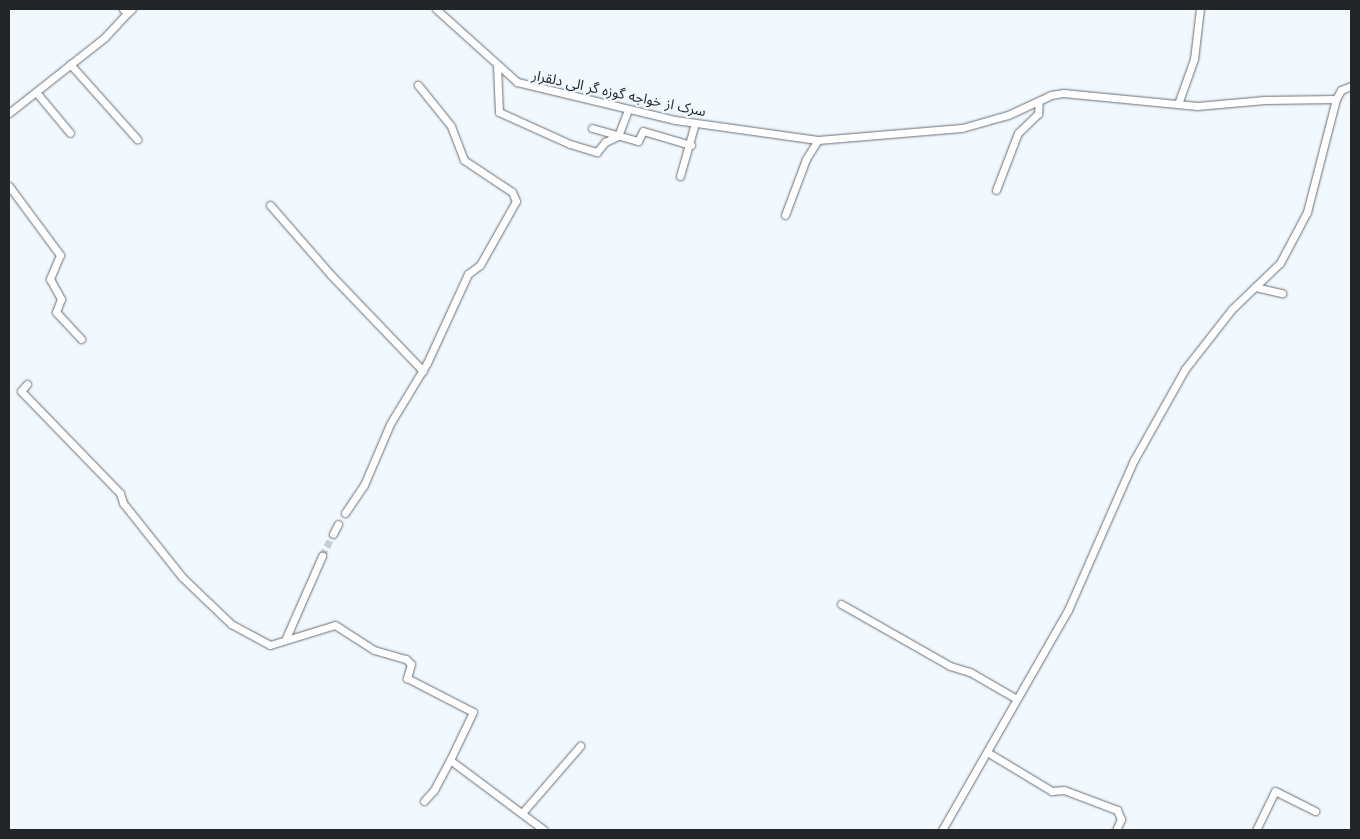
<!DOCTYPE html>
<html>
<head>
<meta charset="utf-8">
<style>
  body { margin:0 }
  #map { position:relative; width:1360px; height:839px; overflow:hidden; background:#f1f8fe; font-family:Jost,"Noto Sans Arabic",sans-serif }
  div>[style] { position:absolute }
  .minor-tunnel>* { height:7px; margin-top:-3.5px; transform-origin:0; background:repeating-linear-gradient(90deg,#c8ced3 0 7px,transparent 0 10.5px) }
  .roads { filter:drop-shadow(0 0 1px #686f74) drop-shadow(0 0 1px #686f74) }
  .minor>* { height:7px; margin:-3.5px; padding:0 3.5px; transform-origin:3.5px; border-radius:3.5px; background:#fff }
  span { translate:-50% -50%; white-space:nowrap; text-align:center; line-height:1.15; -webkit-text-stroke:4.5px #f1f8fe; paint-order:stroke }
  .street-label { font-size:14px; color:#232628 }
  .frame { position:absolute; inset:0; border:10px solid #232628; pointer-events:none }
</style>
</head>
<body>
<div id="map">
  <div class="minor-tunnel">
    <i style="left:322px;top:556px;width:25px;rotate:-63deg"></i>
  </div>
  <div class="roads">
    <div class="minor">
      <i style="left:123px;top:9px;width:6px;rotate:45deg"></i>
      <i style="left:127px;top:13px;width:6px;rotate:-39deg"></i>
      <i style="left:436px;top:9px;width:109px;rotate:42deg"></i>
      <i style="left:517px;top:82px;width:163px;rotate:13.5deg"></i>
      <i style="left:675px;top:120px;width:144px;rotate:8deg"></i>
      <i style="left:818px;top:140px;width:144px;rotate:-4.8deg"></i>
      <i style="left:962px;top:128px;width:48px;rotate:-15.8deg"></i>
      <i style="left:1008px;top:115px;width:47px;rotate:-24.9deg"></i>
      <i style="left:1051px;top:95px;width:12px;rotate:-9deg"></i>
      <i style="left:1063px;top:93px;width:135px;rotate:5.5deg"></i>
      <i style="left:1197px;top:106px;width:68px;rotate:-5deg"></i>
      <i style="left:1265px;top:100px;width:71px;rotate:-0.8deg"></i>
      <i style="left:1336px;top:99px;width:10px;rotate:-61deg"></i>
      <i style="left:1341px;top:90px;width:11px;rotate:-22deg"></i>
      <i style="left:70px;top:64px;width:101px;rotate:48.2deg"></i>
      <i style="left:497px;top:66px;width:46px;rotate:87.5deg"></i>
      <i style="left:499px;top:112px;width:78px;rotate:24.3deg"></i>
      <i style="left:570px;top:144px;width:28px;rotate:17deg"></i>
      <i style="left:597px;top:152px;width:13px;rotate:-51deg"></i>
      <i style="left:605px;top:142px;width:14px;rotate:-25deg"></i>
      <i style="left:618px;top:136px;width:28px;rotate:-69deg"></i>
      <i style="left:36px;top:92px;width:53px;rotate:50.3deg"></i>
      <i style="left:1178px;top:104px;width:48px;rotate:-70.4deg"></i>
      <i style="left:1194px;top:59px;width:50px;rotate:-83.2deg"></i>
      <i style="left:9px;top:113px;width:121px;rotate:-38.3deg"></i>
      <i style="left:104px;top:38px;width:34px;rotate:-47deg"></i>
      <i style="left:592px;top:128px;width:48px;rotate:15.8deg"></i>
      <i style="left:638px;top:141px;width:11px;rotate:-63deg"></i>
      <i style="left:643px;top:131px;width:50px;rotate:16.3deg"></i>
      <i style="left:680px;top:176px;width:55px;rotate:-74.2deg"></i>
      <i style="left:9px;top:186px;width:86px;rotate:53.5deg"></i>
      <i style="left:60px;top:255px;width:26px;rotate:113deg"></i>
      <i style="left:50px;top:279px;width:23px;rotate:61deg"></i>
      <i style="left:61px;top:299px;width:14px;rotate:111deg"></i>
      <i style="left:56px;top:312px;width:37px;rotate:47deg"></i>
      <i style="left:996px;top:190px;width:61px;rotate:-68.9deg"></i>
      <i style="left:1018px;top:133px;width:28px;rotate:-44deg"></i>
      <i style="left:1038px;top:114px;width:13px;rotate:-86deg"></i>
      <i style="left:270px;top:205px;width:93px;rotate:48.9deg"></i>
      <i style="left:331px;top:275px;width:133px;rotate:46.2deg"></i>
      <i style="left:785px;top:215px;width:60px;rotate:-69.4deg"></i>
      <i style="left:806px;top:159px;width:22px;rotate:-58deg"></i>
      <i style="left:1255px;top:287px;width:28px;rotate:13deg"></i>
      <i style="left:27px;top:384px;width:9px;rotate:131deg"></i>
      <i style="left:21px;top:391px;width:142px;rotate:45.9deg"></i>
      <i style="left:120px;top:493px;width:10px;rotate:73deg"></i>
      <i style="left:123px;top:503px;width:95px;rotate:51.4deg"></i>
      <i style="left:182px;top:577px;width:68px;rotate:43.8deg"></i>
      <i style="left:231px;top:624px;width:44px;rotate:28.3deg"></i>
      <i style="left:270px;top:645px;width:68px;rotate:-17.1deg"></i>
      <i style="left:335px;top:625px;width:46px;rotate:32.7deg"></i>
      <i style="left:374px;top:650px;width:33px;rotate:16deg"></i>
      <i style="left:406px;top:659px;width:7px;rotate:45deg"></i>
      <i style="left:411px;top:664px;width:15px;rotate:106deg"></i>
      <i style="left:407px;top:678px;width:74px;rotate:27.3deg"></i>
      <i style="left:473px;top:712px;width:53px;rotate:115.6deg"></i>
      <i style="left:450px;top:760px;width:117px;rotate:36.7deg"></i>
      <i style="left:345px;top:513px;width:34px;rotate:-56deg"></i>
      <i style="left:364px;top:485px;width:66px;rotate:-66.9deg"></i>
      <i style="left:390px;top:424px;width:71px;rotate:-58.8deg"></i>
      <i style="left:427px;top:363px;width:98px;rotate:-65.3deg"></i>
      <i style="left:468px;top:274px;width:15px;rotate:-37deg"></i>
      <i style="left:480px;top:265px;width:73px;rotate:-60.6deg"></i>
      <i style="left:516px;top:201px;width:10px;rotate:-114deg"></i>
      <i style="left:512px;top:192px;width:58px;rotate:-146.3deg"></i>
      <i style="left:464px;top:160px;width:36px;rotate:-111deg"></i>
      <i style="left:451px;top:126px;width:53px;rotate:-128.8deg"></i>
      <i style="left:333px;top:534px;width:11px;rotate:-63deg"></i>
      <i style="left:841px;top:604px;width:125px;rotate:29.6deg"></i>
      <i style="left:950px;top:666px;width:21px;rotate:17deg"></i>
      <i style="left:970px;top:672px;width:52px;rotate:30deg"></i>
      <i style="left:286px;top:638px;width:90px;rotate:-66.3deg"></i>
      <i style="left:987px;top:752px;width:76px;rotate:31deg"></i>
      <i style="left:1052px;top:791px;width:12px;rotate:-5deg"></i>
      <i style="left:1064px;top:790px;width:57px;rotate:20.7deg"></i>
      <i style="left:1117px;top:810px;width:10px;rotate:66deg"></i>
      <i style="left:1121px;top:819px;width:12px;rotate:114deg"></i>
      <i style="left:424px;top:801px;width:15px;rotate:-48deg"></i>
      <i style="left:434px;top:790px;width:34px;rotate:-62deg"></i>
      <i style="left:522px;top:813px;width:89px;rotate:-49.1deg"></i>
      <i style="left:942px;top:830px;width:254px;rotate:-60.2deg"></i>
      <i style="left:1068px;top:610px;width:164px;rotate:-66.3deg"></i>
      <i style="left:1134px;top:460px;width:104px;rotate:-60.7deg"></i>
      <i style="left:1185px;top:369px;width:76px;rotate:-51.9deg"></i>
      <i style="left:1232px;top:309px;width:66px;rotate:-43.8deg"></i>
      <i style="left:1280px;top:263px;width:58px;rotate:-62.1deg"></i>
      <i style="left:1307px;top:212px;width:117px;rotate:-75.6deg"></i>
      <i style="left:1256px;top:830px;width:43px;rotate:-64deg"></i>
      <i style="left:1275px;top:791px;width:45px;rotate:26.6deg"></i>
    </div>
  </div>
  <div class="street-label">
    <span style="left:619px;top:93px;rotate:12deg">سرک از خواجه گوزه گر الی دلقرار</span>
  </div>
  <div class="frame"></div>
</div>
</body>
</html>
